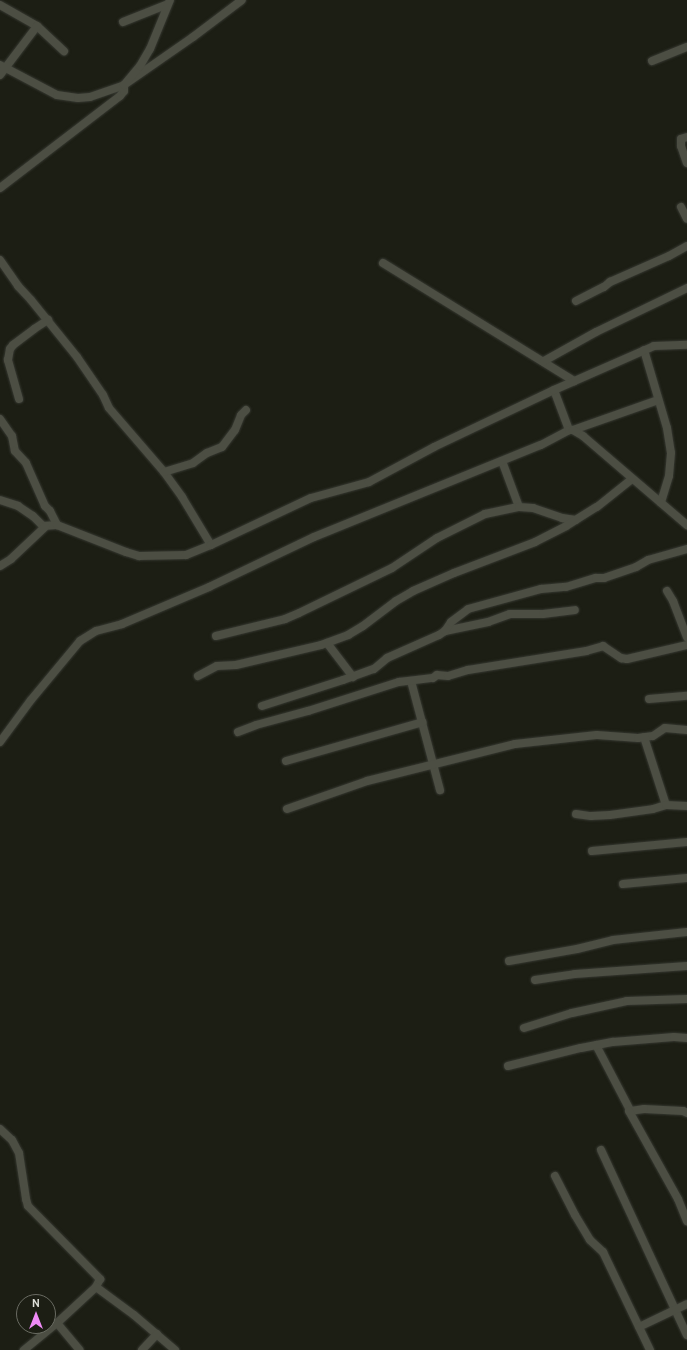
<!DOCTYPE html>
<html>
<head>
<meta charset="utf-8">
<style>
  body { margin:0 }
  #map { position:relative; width:687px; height:1350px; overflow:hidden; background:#1c1e14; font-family:Cabin,sans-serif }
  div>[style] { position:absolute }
  .roads { filter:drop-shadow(0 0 1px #363831) drop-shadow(0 0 1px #363831) }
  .minor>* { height:8px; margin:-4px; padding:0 4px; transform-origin:4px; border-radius:4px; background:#4c4e43 }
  span { translate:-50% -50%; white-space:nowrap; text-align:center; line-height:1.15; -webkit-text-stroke:3px #1c1e14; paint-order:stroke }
  .north { position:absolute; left:16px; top:1294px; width:40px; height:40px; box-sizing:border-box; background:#1c1e14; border:1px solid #6a6c63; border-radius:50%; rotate:0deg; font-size:11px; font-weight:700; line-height:16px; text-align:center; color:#dee0d9 }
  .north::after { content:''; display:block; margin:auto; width:14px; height:18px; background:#ef8bf6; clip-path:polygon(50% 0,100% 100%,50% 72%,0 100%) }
</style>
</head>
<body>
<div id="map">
  <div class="roads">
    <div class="minor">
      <i style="left:0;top:5px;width:43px;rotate:29.6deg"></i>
      <i style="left:37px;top:26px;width:37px;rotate:43deg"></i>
      <i style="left:123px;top:22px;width:48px;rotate:-21.8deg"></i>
      <i style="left:652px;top:61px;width:38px;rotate:-22deg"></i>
      <i style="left:0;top:65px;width:64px;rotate:27.8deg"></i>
      <i style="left:57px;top:95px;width:21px;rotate:8deg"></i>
      <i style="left:78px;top:98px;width:12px;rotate:-5deg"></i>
      <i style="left:90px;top:97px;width:36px;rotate:-19deg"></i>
      <i style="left:124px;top:85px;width:84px;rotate:-34.8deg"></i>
      <i style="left:193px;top:37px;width:61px;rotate:-37.1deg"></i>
      <i style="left:0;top:75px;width:61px;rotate:-52.9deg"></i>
      <i style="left:687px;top:137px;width:6px;rotate:162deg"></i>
      <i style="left:681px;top:139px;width:7px;rotate:90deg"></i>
      <i style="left:681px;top:146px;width:18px;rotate:71deg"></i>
      <i style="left:0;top:188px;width:151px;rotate:-37.5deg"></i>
      <i style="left:120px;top:96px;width:6px;rotate:-51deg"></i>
      <i style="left:124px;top:91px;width:6px;rotate:-90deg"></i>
      <i style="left:124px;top:85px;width:25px;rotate:-50deg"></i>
      <i style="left:140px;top:66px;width:20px;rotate:-60deg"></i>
      <i style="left:150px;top:49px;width:53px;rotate:-67.8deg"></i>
      <i style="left:681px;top:207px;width:13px;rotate:63deg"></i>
      <i style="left:0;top:260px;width:32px;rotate:55deg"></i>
      <i style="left:18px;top:286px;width:19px;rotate:47deg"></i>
      <i style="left:31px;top:300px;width:73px;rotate:51.1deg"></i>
      <i style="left:77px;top:357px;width:46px;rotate:55.6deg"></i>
      <i style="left:103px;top:395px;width:14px;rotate:65deg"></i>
      <i style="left:109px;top:408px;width:84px;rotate:49.3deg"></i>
      <i style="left:164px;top:472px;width:31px;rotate:54deg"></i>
      <i style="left:182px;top:497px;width:56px;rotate:58.9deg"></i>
      <i style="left:383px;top:263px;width:225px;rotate:31.7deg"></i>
      <i style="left:576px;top:301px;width:31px;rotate:-27deg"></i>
      <i style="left:604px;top:287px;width:8px;rotate:-40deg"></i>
      <i style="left:610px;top:282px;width:64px;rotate:-23.8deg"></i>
      <i style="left:669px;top:256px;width:21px;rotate:-29deg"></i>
      <i style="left:644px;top:350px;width:81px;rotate:73.6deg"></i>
      <i style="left:667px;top:428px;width:25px;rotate:81deg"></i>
      <i style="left:671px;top:453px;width:23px;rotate:95deg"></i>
      <i style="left:669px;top:476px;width:28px;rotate:107deg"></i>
      <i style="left:544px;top:361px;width:60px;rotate:-29.1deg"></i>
      <i style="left:596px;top:332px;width:101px;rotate:-25.8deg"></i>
      <i style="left:554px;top:390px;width:43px;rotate:69.4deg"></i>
      <i style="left:19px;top:399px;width:41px;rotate:-105.8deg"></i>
      <i style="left:8px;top:360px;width:11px;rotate:-80deg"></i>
      <i style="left:10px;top:349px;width:5px;rotate:-53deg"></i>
      <i style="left:13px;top:345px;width:26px;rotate:-37deg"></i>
      <i style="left:34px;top:329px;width:17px;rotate:-33deg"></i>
      <i style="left:0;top:419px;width:21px;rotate:55deg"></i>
      <i style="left:12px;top:436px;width:15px;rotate:79deg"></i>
      <i style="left:15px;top:451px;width:16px;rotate:47deg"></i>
      <i style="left:26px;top:463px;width:47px;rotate:66.2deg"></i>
      <i style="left:45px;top:506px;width:7px;rotate:45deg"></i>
      <i style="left:50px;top:511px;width:16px;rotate:63deg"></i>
      <i style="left:573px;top:430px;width:90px;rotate:-19.4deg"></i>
      <i style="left:502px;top:461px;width:49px;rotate:69.7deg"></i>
      <i style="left:164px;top:472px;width:30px;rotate:-17deg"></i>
      <i style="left:193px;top:463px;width:17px;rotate:-36deg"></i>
      <i style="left:207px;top:453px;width:16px;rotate:-22deg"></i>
      <i style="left:222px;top:447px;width:21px;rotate:-53deg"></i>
      <i style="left:235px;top:430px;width:16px;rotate:-68deg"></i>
      <i style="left:241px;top:415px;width:7px;rotate:-45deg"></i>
      <i style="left:0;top:500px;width:19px;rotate:18deg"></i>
      <i style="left:18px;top:506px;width:18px;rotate:34deg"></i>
      <i style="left:33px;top:516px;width:14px;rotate:45deg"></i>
      <i style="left:43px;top:526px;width:14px;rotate:-4deg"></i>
      <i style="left:57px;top:525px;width:74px;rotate:21.4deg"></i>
      <i style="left:126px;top:552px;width:14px;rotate:17deg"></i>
      <i style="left:139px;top:556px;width:47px;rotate:-1.2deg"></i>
      <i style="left:186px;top:555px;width:27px;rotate:-22deg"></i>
      <i style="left:211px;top:545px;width:110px;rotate:-25.2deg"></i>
      <i style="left:311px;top:498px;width:60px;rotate:-15.4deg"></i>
      <i style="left:369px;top:482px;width:74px;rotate:-28.3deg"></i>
      <i style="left:434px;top:447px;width:133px;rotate:-25.4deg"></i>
      <i style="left:554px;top:390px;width:109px;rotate:-23.7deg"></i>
      <i style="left:654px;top:346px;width:33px;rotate:-2deg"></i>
      <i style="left:0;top:566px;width:13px;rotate:-32deg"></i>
      <i style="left:11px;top:559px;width:47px;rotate:-43.3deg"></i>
      <i style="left:667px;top:591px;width:12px;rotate:59deg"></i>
      <i style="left:673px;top:601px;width:39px;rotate:69deg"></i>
      <i style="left:445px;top:631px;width:44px;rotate:-11.8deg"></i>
      <i style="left:488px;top:622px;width:23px;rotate:-20deg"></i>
      <i style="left:510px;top:614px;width:33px"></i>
      <i style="left:543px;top:614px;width:32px;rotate:-7deg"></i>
      <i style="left:216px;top:636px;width:71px;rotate:-13.8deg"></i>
      <i style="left:285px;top:619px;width:15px;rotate:-23deg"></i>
      <i style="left:299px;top:613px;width:103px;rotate:-25.8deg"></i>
      <i style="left:392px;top:568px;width:54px;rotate:-33.7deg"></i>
      <i style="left:437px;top:538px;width:54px;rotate:-26.6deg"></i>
      <i style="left:485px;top:514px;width:35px;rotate:-12deg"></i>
      <i style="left:519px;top:507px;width:14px;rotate:4deg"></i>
      <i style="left:533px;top:508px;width:31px;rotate:19deg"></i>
      <i style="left:562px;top:518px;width:14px;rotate:8deg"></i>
      <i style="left:327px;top:643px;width:43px;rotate:52.6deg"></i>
      <i style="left:198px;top:676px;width:21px;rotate:-28deg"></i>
      <i style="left:217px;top:666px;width:19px;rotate:-3deg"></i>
      <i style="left:236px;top:665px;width:87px;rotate:-13.2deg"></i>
      <i style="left:321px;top:645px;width:29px;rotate:-20deg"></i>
      <i style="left:348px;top:635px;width:17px;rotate:-31deg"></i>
      <i style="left:363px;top:626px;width:41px;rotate:-37.1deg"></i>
      <i style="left:396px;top:601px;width:20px;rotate:-30deg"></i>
      <i style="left:413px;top:591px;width:45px;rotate:-23.7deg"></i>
      <i style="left:454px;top:573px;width:87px;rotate:-20.9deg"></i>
      <i style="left:535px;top:542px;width:35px;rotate:-27deg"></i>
      <i style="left:566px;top:526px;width:36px;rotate:-32deg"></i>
      <i style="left:597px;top:507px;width:45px;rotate:-38.7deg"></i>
      <i style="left:411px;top:681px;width:113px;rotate:75.1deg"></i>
      <i style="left:649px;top:699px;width:38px;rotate:-5deg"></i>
      <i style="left:262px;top:706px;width:85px;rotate:-17.8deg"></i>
      <i style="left:343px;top:680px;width:33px;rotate:-20deg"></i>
      <i style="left:374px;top:669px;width:17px;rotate:-40deg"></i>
      <i style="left:387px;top:658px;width:57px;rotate:-23.9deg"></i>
      <i style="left:439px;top:635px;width:7px;rotate:-34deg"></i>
      <i style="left:445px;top:631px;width:11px;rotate:-56deg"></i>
      <i style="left:451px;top:622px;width:21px;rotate:-37deg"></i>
      <i style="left:468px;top:609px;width:76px;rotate:-15.3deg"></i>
      <i style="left:541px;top:589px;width:25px;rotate:-5deg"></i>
      <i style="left:566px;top:587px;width:31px;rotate:-17deg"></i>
      <i style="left:596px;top:578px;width:8px"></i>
      <i style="left:604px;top:578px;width:34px;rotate:-19deg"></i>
      <i style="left:636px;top:567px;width:14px;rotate:-30deg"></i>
      <i style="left:648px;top:560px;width:41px;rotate:-15.8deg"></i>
      <i style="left:238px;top:732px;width:19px;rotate:-21deg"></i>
      <i style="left:256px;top:725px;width:54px;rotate:-15.1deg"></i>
      <i style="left:308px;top:711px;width:96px;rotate:-17.7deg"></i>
      <i style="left:399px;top:682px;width:34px;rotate:-7deg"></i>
      <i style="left:433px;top:678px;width:5px;rotate:-37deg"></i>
      <i style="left:437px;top:675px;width:11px;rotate:5deg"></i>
      <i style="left:448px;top:676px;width:21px;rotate:-17deg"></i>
      <i style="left:468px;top:670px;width:120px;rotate:-9.1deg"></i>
      <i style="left:586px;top:651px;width:18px;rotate:-16deg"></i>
      <i style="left:603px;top:646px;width:22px;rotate:34deg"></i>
      <i style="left:621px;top:658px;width:6px;rotate:9deg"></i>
      <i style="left:627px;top:659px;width:62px;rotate:-13.1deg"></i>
      <i style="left:644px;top:737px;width:71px;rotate:72.1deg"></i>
      <i style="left:0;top:742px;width:52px;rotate:-53.6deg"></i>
      <i style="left:31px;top:700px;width:77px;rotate:-50.3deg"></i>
      <i style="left:80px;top:641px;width:19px;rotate:-32deg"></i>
      <i style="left:96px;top:631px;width:27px;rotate:-15deg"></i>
      <i style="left:122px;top:624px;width:95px;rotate:-23deg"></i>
      <i style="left:209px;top:587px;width:116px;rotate:-25.5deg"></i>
      <i style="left:314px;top:537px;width:245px;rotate:-22.1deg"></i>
      <i style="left:541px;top:445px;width:32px;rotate:-28deg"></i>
      <i style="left:569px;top:430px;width:4px"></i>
      <i style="left:573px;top:430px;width:12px;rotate:31deg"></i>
      <i style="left:583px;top:436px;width:137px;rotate:40.6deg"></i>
      <i style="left:286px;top:761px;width:142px;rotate:-15.9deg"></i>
      <i style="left:287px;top:809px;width:85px;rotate:-19.3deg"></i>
      <i style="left:367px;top:781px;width:153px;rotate:-14deg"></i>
      <i style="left:515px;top:744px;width:82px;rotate:-6.3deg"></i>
      <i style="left:597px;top:735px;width:41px;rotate:4.2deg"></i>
      <i style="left:638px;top:738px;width:15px;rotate:-8deg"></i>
      <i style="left:653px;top:736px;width:14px;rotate:-34deg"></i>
      <i style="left:665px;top:728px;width:22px;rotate:5deg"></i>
      <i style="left:576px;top:814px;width:15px;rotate:8deg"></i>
      <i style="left:591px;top:816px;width:19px;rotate:-3deg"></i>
      <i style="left:610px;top:815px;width:43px;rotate:-7.9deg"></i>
      <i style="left:653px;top:809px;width:14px;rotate:-17deg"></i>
      <i style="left:666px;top:805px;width:21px;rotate:3deg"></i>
      <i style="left:592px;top:851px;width:95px;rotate:-5.4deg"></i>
      <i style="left:623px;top:884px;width:64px;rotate:-5.4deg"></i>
      <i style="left:509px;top:961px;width:69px;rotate:-10deg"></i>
      <i style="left:577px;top:949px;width:37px;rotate:-14deg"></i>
      <i style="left:613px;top:940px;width:74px;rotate:-6.2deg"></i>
      <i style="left:535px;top:980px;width:40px;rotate:-8.5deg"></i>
      <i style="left:575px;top:974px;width:112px;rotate:-4.1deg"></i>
      <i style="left:524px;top:1028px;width:50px;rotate:-17.4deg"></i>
      <i style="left:572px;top:1013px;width:56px;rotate:-12.3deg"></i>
      <i style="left:627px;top:1001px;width:60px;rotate:-1.9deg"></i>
      <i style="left:596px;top:1045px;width:73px;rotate:62.4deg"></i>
      <i style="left:508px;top:1066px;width:75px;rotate:-13.9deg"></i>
      <i style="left:581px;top:1048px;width:33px;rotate:-11deg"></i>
      <i style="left:613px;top:1042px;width:61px;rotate:-4.7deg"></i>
      <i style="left:674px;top:1037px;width:13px;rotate:4deg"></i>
      <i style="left:687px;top:1113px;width:4px;rotate:-153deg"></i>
      <i style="left:683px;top:1111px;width:39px;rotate:-177deg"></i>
      <i style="left:644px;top:1109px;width:15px;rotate:172deg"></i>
      <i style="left:629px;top:1111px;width:101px;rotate:60.9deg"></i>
      <i style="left:678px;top:1199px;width:24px;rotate:68deg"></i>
      <i style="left:0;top:1129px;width:16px;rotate:43deg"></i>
      <i style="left:12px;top:1140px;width:15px;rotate:62deg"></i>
      <i style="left:19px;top:1153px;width:47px;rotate:81.3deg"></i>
      <i style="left:26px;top:1199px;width:7px;rotate:74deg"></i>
      <i style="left:28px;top:1206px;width:103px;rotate:45.4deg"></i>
      <i style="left:100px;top:1279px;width:9px;rotate:117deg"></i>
      <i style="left:96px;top:1287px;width:53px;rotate:137.3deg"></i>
      <i style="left:57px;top:1323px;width:43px;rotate:140.7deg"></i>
      <i style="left:601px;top:1150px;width:204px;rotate:65.1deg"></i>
      <i style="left:555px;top:1176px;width:44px;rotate:62.9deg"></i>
      <i style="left:575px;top:1215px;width:29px;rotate:59deg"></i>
      <i style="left:590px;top:1240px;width:18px;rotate:43deg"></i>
      <i style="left:603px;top:1252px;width:109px;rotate:64.4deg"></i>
      <i style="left:96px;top:1287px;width:47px;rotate:36.4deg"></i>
      <i style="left:134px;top:1315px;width:54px;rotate:40.5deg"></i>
      <i style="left:57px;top:1323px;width:35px;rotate:50deg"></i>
      <i style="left:639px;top:1327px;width:53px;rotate:-25.6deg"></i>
      <i style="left:142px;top:1350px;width:22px;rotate:-47deg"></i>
    </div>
  </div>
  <div class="north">N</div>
</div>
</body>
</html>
